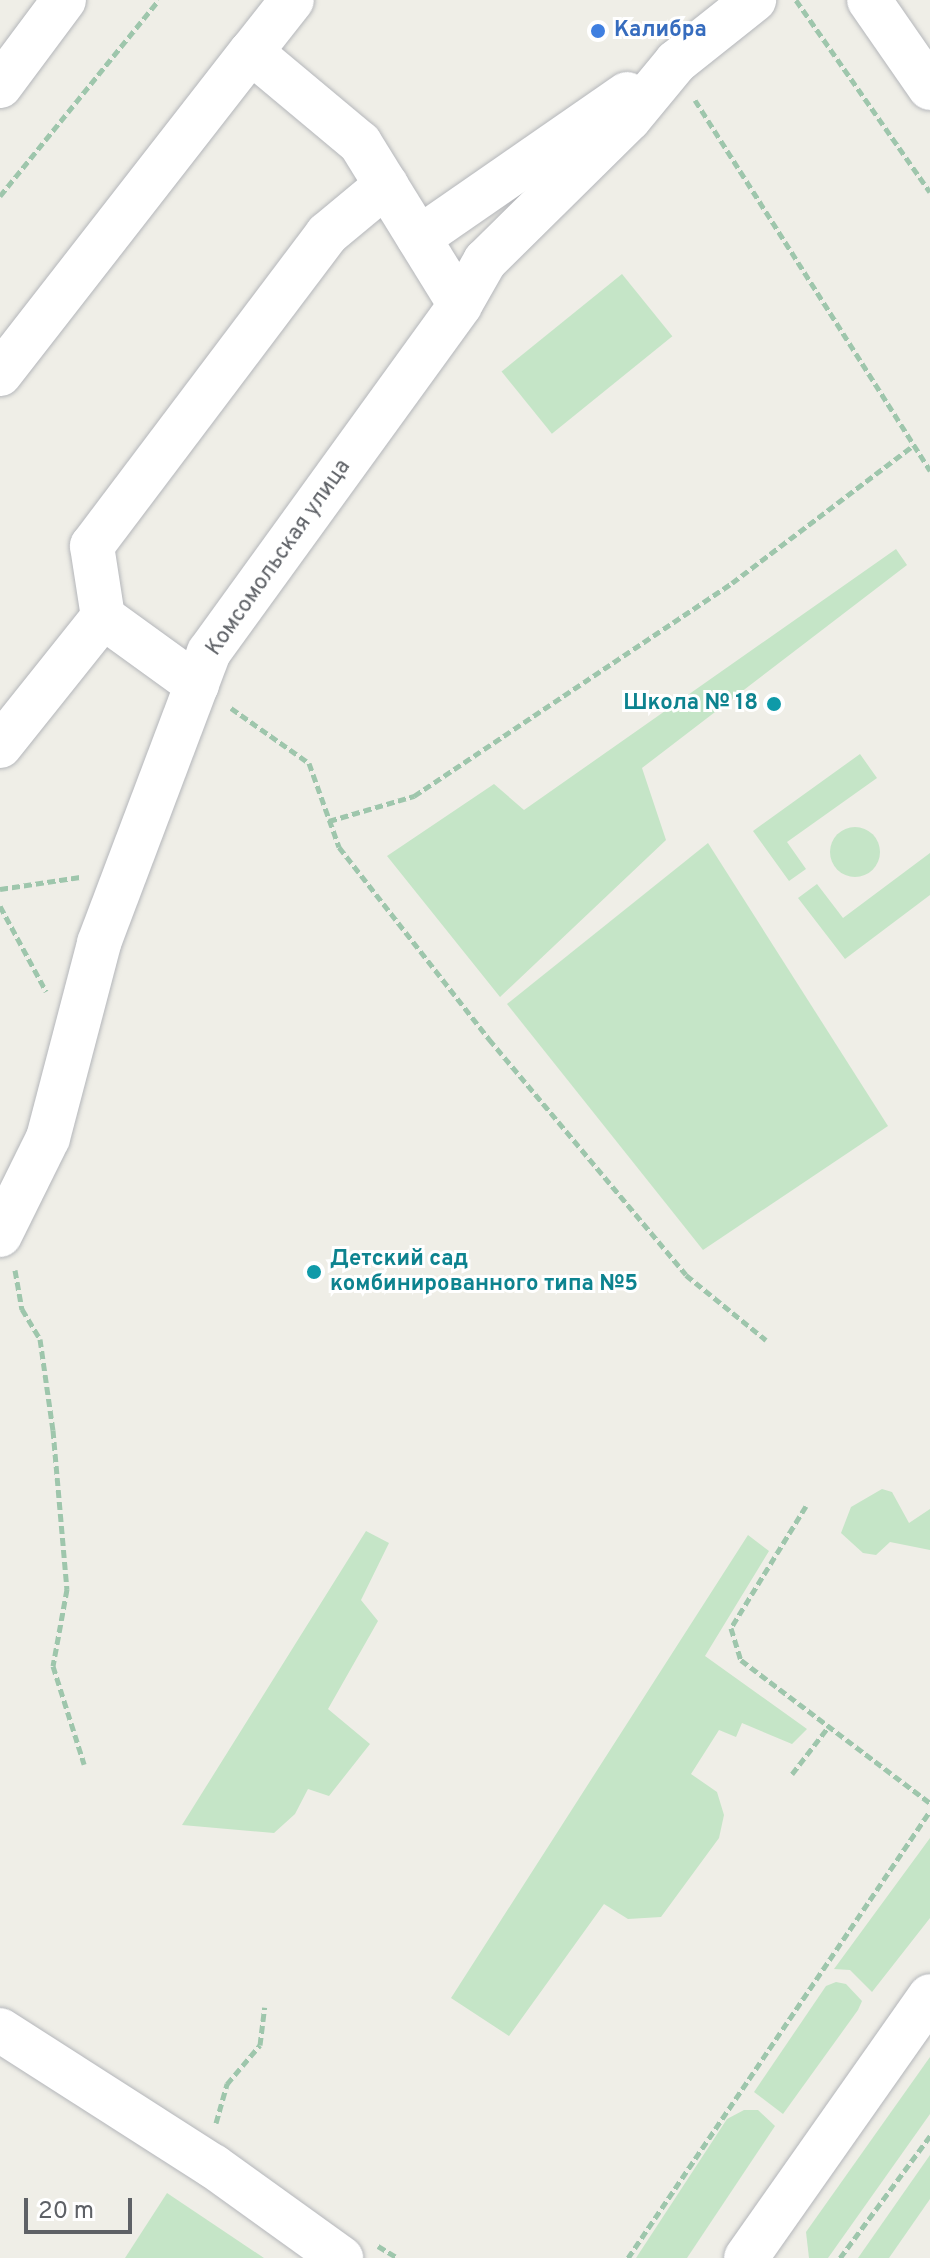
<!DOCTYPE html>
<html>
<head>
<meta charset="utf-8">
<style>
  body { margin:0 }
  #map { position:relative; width:930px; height:2258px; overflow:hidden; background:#efeee7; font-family:Overpass,sans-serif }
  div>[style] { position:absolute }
  .green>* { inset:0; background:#c5e5c7; transform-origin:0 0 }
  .round { border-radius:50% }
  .path>* { height:5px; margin-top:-2.5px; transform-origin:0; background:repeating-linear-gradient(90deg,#9ec6ac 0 8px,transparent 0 12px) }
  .roads { filter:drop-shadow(0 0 2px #b4b6ba) drop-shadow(0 0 2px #b4b6ba) }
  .minor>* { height:44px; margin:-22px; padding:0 22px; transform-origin:22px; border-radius:22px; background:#fff }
  .dots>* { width:22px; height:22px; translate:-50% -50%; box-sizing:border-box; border:4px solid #fff; border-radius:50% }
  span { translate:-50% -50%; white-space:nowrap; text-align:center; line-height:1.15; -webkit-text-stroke:6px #fff; paint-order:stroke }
  .shop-label { font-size:22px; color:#366cbe; font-weight:700 }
  .left { translate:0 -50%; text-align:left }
  .street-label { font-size:22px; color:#5e6166 }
  .culture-label { font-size:22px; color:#0d838f; font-weight:700 }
  .right { translate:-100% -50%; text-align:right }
  .scale { position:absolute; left:24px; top:2198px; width:108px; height:36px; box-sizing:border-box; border:4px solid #5e6166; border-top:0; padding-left:10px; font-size:24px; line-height:28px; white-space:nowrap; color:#5e6166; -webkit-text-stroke:6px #fff; paint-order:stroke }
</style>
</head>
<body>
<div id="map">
  <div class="green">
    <i style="left:622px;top:274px;width:80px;height:155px;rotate:51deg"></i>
    <i style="clip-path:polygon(896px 549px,907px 565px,642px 768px,666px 840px,500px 997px,387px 856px,494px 784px,524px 810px)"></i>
    <i style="clip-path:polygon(860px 754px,877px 778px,787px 842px,806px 869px,789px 881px,753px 831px)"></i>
    <i class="round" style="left:830px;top:827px;width:50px;height:50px"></i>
    <i style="clip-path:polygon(708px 843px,888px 1126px,703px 1250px,507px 1004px)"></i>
    <i style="clip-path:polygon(930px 853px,930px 895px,845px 959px,798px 898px,817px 884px,843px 918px)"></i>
    <i style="clip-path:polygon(882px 1489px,892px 1492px,909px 1523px,930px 1509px,930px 1550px,890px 1542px,876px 1555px,863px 1553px,841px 1533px,851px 1507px)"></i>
    <i style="clip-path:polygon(366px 1531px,389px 1543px,361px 1600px,378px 1621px,328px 1709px,370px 1744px,329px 1796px,308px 1789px,295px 1814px,274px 1833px,182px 1825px)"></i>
    <i style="clip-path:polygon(748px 1535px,769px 1551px,705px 1656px,807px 1729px,792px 1744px,742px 1723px,736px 1737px,719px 1730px,691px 1774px,717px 1792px,724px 1815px,719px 1838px,661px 1917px,628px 1919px,604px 1904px,509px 2036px,451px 1998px)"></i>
    <i style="clip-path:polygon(930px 1838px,930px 1918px,872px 1992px,850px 1970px,834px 1969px)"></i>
    <i style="clip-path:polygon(836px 1982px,846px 1984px,862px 2001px,858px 2010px,783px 2114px,754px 2092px,826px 1986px)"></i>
    <i style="clip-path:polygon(930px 2057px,930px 2114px,828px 2258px,809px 2258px,806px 2232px)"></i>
    <i style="clip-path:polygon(744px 2110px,758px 2110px,775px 2126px,687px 2258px,636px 2258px,727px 2119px)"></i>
    <i style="clip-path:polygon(930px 2155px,930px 2199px,889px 2258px,858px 2258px)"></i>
    <i style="clip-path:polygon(167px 2193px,264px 2258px,125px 2258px)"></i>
  </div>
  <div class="path">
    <i style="left:796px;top:0;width:234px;rotate:55.1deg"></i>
    <i style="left:695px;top:100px;width:439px;rotate:57.6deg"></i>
    <i style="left:0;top:196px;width:252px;rotate:-51deg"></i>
    <i style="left:231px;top:708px;width:95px;rotate:35.2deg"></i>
    <i style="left:309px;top:763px;width:89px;rotate:70.3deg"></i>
    <i style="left:339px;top:847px;width:244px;rotate:52deg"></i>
    <i style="left:489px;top:1039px;width:307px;rotate:50.1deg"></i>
    <i style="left:686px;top:1275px;width:103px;rotate:39.1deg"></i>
    <i style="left:329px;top:821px;width:89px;rotate:-16.4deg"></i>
    <i style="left:414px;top:796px;width:383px;rotate:-33.8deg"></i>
    <i style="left:732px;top:583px;width:228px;rotate:-37.2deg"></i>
    <i style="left:0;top:889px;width:81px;rotate:-8.5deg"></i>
    <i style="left:0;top:906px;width:97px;rotate:61.6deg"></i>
    <i style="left:15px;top:1270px;width:40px;rotate:80deg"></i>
    <i style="left:22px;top:1309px;width:35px;rotate:59deg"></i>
    <i style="left:40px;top:1339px;width:92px;rotate:81.9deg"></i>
    <i style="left:53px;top:1430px;width:160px;rotate:85deg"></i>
    <i style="left:67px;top:1589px;width:78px;rotate:100.3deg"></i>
    <i style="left:53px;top:1666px;width:103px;rotate:72.4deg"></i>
    <i style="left:806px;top:1506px;width:143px;rotate:121.6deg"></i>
    <i style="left:731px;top:1628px;width:34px;rotate:73deg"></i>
    <i style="left:741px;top:1660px;width:237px;rotate:37.1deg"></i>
    <i style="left:792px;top:1774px;width:61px;rotate:-52.4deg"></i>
    <i style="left:216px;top:2123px;width:41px;rotate:-74.2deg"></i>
    <i style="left:227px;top:2084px;width:51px;rotate:-49.8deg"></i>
    <i style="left:260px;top:2045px;width:38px;rotate:-83deg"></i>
    <i style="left:378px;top:2246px;width:23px;rotate:31deg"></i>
    <i style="left:628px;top:2258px;width:539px;rotate:-55.96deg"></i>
    <i style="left:840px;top:2258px;width:152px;rotate:-53.6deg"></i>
  </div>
  <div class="roads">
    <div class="minor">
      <i style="left:869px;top:0;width:107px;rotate:55.3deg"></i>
      <i style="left:251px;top:52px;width:66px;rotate:-51.7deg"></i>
      <i style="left:0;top:86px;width:107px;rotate:-53.3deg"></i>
      <i style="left:419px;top:238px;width:253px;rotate:-34.7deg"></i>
      <i style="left:0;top:374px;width:408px;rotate:-52.1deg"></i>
      <i style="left:251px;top:52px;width:142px;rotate:39.9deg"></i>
      <i style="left:360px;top:143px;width:190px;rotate:58.3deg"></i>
      <i style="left:103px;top:617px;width:72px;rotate:-98.8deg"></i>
      <i style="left:92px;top:546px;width:391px;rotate:-53deg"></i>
      <i style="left:327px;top:234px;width:77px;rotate:-39.7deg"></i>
      <i style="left:0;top:746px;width:165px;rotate:-51.4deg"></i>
      <i style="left:103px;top:617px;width:116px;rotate:35.9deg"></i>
      <i style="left:0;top:1235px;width:108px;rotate:-63.7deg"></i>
      <i style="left:48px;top:1138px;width:202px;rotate:-75.3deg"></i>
      <i style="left:99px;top:943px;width:311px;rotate:-69.3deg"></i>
      <i style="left:209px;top:652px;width:428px;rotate:-54.1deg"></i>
      <i style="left:460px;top:305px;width:51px;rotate:-60.4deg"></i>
      <i style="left:485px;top:261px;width:202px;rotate:-44.6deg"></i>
      <i style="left:629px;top:119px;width:74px;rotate:-50.5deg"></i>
      <i style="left:676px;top:62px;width:100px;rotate:-38.5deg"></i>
      <i style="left:0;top:2030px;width:253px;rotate:32.6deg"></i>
      <i style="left:213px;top:2166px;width:158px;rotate:35.7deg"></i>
      <i style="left:746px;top:2258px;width:320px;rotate:-54.9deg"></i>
    </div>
  </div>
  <div class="dots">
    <i style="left:598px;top:31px;background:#3f7fe0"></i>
    <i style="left:774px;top:704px;background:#0f9aa8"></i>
    <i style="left:314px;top:1272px;background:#0f9aa8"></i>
  </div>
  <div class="shop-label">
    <span class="left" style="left:614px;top:31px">Калибра</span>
  </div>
  <div class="street-label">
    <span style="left:279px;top:558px;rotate:-55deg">Комсомольская улица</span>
  </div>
  <div class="culture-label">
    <span class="right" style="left:758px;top:704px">Школа № 18</span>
    <span class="left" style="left:330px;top:1272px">Детский сад<br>комбинированного типа №5</span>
  </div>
  <div class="scale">20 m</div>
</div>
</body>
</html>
